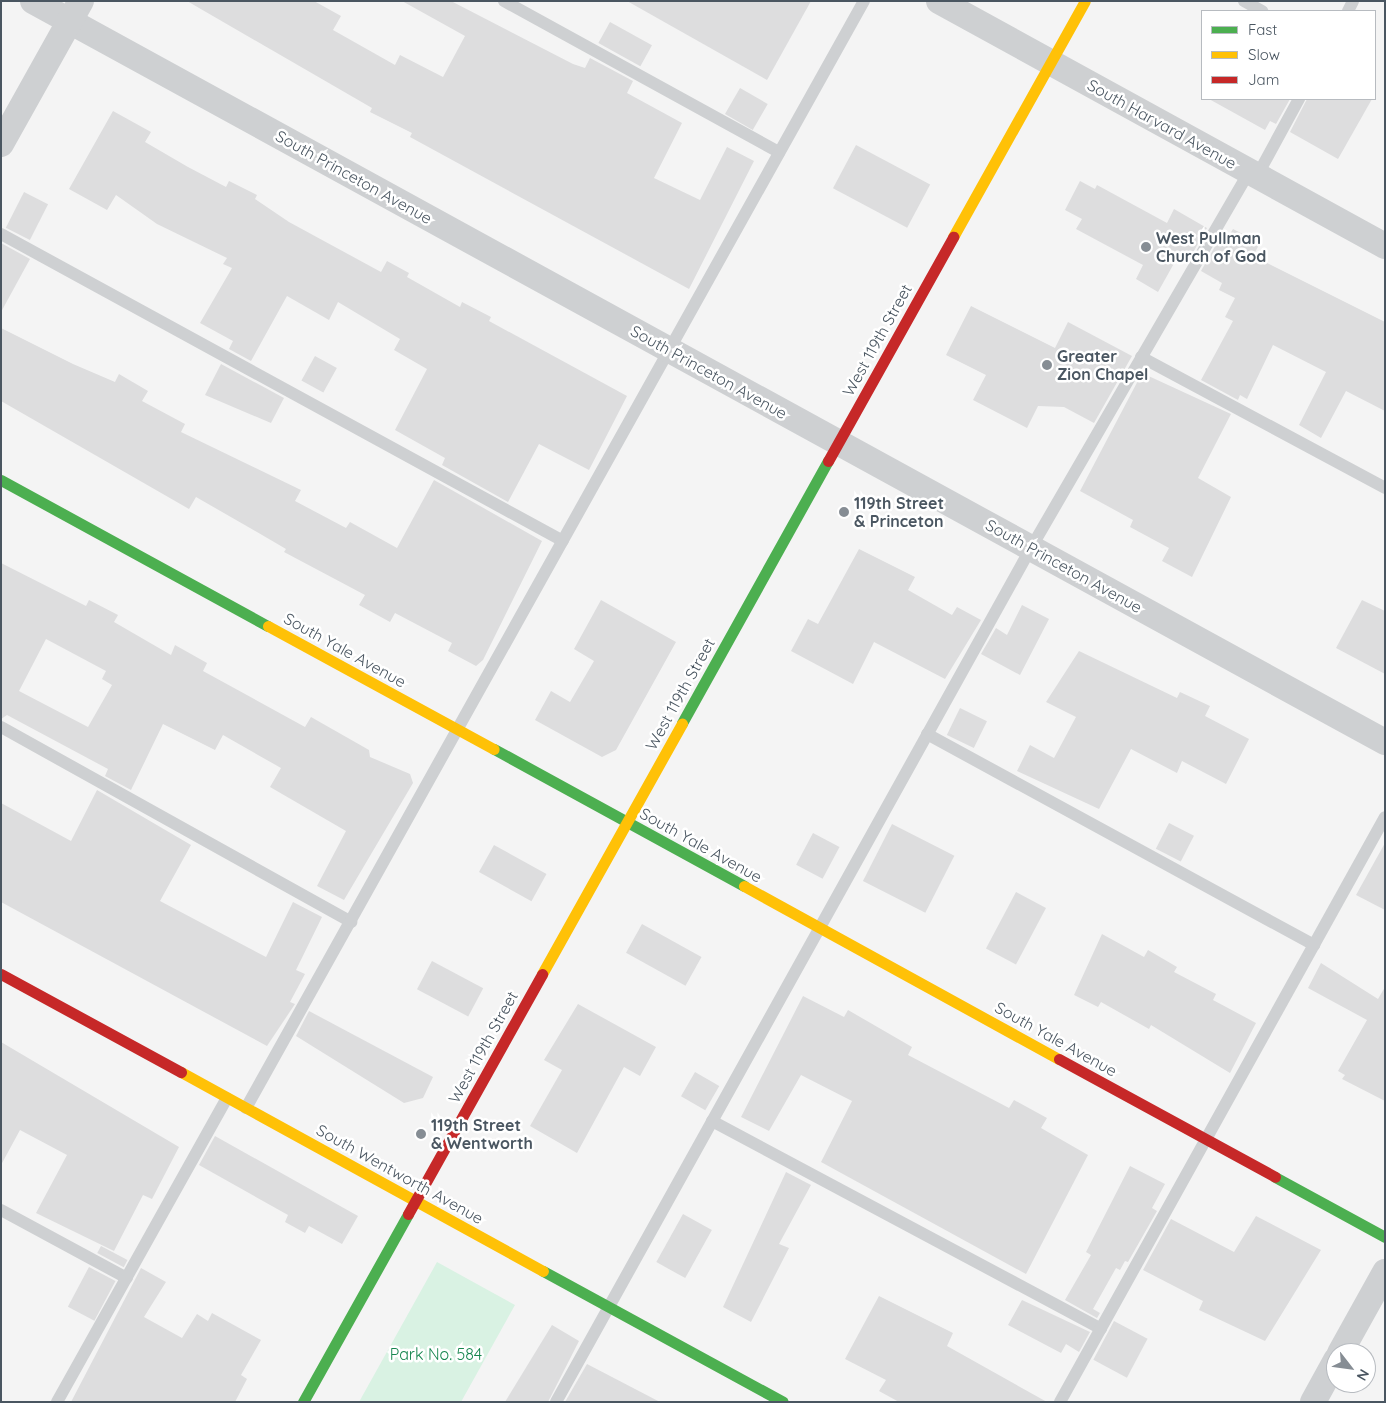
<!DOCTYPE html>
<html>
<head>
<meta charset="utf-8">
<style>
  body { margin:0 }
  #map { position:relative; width:1386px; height:1403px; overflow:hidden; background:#f4f4f4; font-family:Quicksand,sans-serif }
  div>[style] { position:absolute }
  .green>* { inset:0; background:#d9f2e3 }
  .building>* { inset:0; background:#ddddde; transform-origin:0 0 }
  .lane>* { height:12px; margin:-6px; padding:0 6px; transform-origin:6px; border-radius:6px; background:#ced0d2 }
  .street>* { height:26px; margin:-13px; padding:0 13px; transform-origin:13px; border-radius:13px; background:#ced0d2 }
  .fast>* { height:11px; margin:-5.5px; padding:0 5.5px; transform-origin:5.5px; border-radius:5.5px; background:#4caf50 }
  .slow>* { height:11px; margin:-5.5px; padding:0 5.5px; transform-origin:5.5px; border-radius:5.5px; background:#ffc107 }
  .jam>* { height:11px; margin:-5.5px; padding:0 5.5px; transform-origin:5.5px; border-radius:5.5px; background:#c62828 }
  .dots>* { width:14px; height:14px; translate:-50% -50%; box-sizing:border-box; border:2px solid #fff; border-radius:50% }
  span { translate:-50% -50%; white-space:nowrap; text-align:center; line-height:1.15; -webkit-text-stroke:5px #fff; paint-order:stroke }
  .street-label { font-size:16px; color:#4a5661 }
  .poi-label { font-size:16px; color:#4a5661; font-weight:700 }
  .left { translate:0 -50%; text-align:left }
  .park-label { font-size:16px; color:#17864f }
  .frame { position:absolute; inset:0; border:2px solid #4a5661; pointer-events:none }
  .legend { position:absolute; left:1201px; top:10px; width:175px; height:90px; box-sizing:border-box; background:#fff; border:1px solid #b7bbc0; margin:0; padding:6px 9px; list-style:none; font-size:15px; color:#4a5661 }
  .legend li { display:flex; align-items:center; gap:10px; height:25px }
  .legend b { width:25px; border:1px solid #b7bbc0 }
  .north { position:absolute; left:1326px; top:1343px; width:50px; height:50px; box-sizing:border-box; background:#fff; border:1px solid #b7bbc0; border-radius:50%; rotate:120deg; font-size:14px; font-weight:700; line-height:20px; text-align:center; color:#4a5661 }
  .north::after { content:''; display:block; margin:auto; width:18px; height:22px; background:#868d94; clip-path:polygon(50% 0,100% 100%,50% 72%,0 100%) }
</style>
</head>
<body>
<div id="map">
  <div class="green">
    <i style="clip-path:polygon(437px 1262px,515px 1305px,461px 1402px,359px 1402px)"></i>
  </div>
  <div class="building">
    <i style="clip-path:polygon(187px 1px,314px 1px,341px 16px,333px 30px,395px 65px,400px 55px,443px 77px,465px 36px,402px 1px,451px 1px,573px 64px,585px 68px,590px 58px,633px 81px,627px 93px,682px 123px,654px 178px,700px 200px,727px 147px,754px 161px,689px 289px,410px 137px,412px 133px,370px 112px,372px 108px)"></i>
    <i style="clip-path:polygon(627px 1px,811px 1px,767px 80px)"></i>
    <i style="left:610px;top:22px;width:48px;height:24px;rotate:29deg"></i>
    <i style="left:740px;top:88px;width:32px;height:30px;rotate:30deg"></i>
    <i style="clip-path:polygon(1209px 99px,1290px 99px,1276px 124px,1270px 121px,1265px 130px)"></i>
    <i style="clip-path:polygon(1307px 99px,1372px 99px,1338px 159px,1290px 132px)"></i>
    <i style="clip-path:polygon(113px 111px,151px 132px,145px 142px,188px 167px,226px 187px,229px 181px,257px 195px,255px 199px,289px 222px,381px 272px,387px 261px,409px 273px,407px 277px,460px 307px,462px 302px,491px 317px,489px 321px,627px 396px,589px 470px,539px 444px,508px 502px,442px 465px,445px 458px,395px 430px,427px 369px,394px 350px,400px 339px,338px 302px,329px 320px,287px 296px,251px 361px,229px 349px,233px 341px,200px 323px,232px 268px,223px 264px,227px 258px,157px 224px,116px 195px,107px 210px,69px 189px)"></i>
    <i style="left:856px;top:145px;width:84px;height:49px;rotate:28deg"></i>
    <i style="clip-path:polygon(1080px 181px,1095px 189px,1097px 185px,1167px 223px,1174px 209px,1207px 228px,1187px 263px,1177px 258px,1158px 292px,1136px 279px,1143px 265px,1076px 229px,1082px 219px,1065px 210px)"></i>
    <i style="left:24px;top:192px;width:27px;height:40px;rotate:27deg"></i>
    <i style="clip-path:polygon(1233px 229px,1260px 243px,1253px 256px,1385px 322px,1385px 411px,1346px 391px,1321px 438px,1299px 425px,1326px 372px,1273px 345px,1247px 399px,1240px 395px,1238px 400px,1201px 380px,1233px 321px,1225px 317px,1235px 298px,1219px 290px,1222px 283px,1201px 271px,1221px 236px,1227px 239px)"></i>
    <i style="clip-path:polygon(1px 243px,30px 259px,1px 312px)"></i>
    <i style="clip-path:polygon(971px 306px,1055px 348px,1068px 322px,1132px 356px,1094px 423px,1064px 407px,1038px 406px,1027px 428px,973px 400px,986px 375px,946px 355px)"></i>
    <i style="clip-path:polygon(1px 328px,73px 364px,115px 382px,119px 374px,148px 391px,142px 401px,185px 424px,181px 432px,301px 490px,295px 501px,346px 528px,350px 522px,397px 548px,434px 480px,542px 541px,483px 660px,476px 666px,448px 651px,452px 643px,395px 613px,390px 622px,359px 605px,365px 595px,284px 552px,286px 549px,250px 528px,196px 497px,189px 509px,1px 401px)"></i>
    <i style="left:315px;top:356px;width:25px;height:28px;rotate:29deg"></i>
    <i style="clip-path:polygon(221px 364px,284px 398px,271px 423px,205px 395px)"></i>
    <i style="clip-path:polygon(1142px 373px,1231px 414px,1198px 478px,1231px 497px,1192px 577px,1162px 561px,1169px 548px,1130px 527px,1133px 520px,1080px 491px)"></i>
    <i style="clip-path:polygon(859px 549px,915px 577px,908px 590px,952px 615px,957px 607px,981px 620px,945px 679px,874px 642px,853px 684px,791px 651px,808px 619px,818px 624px)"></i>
    <i style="clip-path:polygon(evenodd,1px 563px,86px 606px,89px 600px,118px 615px,114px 622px,171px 655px,175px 645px,207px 663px,203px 671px,305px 727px,311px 717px,369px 750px,370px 757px,410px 774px,413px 783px,344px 900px,317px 886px,346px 831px,270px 787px,281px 768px,223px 735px,215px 750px,163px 724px,131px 790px,105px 776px,108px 769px,7px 715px,1px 719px,1px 563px,46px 639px,106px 671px,102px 679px,112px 685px,88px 727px,19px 691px,46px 639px)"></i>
    <i style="clip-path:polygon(601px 600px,676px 642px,616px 750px,602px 757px,535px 720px,551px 691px,570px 702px,594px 661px,574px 649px)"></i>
    <i style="clip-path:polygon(1362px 600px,1385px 611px,1385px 674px,1336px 648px)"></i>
    <i style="clip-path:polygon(1022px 605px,1049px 619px,1020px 675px,981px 654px,996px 628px,1007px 635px)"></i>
    <i style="clip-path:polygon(1079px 651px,1177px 698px,1180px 692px,1210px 706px,1205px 716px,1249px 739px,1226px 784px,1182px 761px,1177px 773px,1131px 749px,1099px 809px,1017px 771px,1030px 745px,1054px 758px,1076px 717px,1046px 702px)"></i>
    <i style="left:960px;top:708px;width:30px;height:30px;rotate:26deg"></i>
    <i style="clip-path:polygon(97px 790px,191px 845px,160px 901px,266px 957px,293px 902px,322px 917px,296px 970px,305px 974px,290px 1002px,295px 1004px,267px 1046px,1px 902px,1px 803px,71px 841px)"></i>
    <i style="left:1169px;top:823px;width:28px;height:29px;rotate:27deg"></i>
    <i style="left:892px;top:824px;width:70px;height:64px;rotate:27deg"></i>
    <i style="left:813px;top:833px;width:30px;height:36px;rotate:28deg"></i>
    <i style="clip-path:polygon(1385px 843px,1385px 910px,1356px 895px)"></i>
    <i style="left:494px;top:845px;width:60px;height:31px;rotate:29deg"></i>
    <i style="left:1016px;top:892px;width:34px;height:64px;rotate:28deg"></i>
    <i style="left:642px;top:924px;width:68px;height:33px;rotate:29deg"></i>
    <i style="clip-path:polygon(1102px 934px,1144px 957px,1148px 950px,1177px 967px,1174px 972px,1216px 994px,1213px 1000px,1256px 1023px,1230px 1073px,1151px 1025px,1149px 1029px,1101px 1002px,1098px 1007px,1074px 995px)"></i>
    <i style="left:432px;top:961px;width:58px;height:32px;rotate:28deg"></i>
    <i style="clip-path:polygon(1321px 963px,1378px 999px,1385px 987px,1385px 1101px,1342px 1079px,1345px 1075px,1338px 1071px,1367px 1020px,1308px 988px)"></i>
    <i style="clip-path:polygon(803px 996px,844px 1017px,848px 1010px,912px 1047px,908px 1055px,1009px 1108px,1014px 1100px,1047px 1118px,1041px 1128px,1088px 1155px,1026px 1274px,821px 1162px,852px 1101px,801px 1075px,769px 1131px,741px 1117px)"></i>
    <i style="clip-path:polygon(578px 1004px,656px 1047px,640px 1076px,624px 1067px,577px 1153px,530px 1126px,562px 1070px,544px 1060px)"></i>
    <i style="clip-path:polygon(309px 1011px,433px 1077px,423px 1098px,404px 1103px,296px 1036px)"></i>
    <i style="clip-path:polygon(1px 1042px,179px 1147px,152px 1199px,143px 1195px,114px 1251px,36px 1213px,67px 1155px,20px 1130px,1px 1165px)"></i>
    <i style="left:695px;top:1072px;width:28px;height:28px;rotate:30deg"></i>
    <i style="clip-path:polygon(215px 1136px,358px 1216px,342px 1244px,309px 1226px,305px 1233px,285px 1222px,288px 1215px,199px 1165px)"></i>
    <i style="clip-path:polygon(1130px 1166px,1165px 1184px,1152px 1208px,1157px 1211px,1128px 1262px,1125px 1261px,1120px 1270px,1116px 1268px,1093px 1309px,1100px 1313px,1097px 1318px,1065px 1300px,1091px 1255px,1086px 1252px)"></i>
    <i style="clip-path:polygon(786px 1172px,811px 1185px,779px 1244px,789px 1248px,751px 1322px,723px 1307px)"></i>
    <i style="left:683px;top:1214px;width:33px;height:55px;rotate:29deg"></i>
    <i style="clip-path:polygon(1256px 1216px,1321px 1250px,1265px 1341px,1199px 1310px,1203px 1301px,1143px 1270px,1171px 1219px,1234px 1252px)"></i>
    <i style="left:101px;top:1246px;width:30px;height:8px;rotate:28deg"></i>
    <i style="left:89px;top:1267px;width:30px;height:45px;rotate:28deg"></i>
    <i style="clip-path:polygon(141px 1268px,166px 1282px,144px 1317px,182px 1338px,197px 1314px,208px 1321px,212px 1313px,261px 1340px,241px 1375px,247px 1379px,235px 1402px,71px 1402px)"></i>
    <i style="clip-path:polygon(879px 1296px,953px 1333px,947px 1346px,1047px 1402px,899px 1402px,879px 1391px,886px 1380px,845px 1359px)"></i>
    <i style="clip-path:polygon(1022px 1300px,1090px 1332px,1079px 1352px,1066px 1344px,1061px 1353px,1008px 1325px)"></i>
    <i style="left:1114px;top:1321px;width:38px;height:44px;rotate:28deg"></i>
    <i style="clip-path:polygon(552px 1325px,579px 1341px,548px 1402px,505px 1402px)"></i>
    <i style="clip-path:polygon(587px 1364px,660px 1402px,565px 1402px)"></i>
  </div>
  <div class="lane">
    <i style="left:504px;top:1px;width:314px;rotate:28.8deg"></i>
    <i style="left:1244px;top:1px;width:21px;rotate:29deg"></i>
    <i style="left:1348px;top:11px;width:11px;rotate:-63deg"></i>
    <i style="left:1257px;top:176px;width:88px;rotate:-61.4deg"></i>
    <i style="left:1px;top:234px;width:640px;rotate:28.65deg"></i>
    <i style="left:1141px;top:357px;width:277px;rotate:28.2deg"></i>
    <i style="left:1px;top:727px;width:401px;rotate:29.1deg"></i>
    <i style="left:927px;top:734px;width:441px;rotate:28.6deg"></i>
    <i style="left:246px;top:1108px;width:1268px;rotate:-60.83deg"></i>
    <i style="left:712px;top:1121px;width:441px;rotate:28.1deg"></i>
    <i style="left:1px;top:1210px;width:143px;rotate:28.4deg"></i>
    <i style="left:57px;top:1402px;width:348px;rotate:-60.8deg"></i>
    <i style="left:556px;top:1402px;width:977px;rotate:-60.92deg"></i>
    <i style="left:1031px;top:548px;width:435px;rotate:-59.9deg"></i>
    <i style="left:1060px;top:1402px;width:669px;rotate:-60.95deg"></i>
  </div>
  <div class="street">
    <i style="left:33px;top:1px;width:1542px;rotate:28.73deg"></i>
    <i style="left:939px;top:1px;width:509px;rotate:28.78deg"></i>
    <i style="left:1px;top:144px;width:164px;rotate:-60.8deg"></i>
    <i style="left:1340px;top:1353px;width:93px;rotate:-60.9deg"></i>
    <i style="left:1313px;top:1402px;width:48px;rotate:-61.3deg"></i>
  </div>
  <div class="fast">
    <i style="left:1px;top:480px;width:304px;rotate:28.7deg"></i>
    <i style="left:682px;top:723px;width:300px;rotate:-60.9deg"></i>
    <i style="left:494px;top:749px;width:285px;rotate:28.7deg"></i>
    <i style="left:1275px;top:1177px;width:125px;rotate:28.6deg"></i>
    <i style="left:543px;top:1271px;width:273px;rotate:28.6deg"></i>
    <i style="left:303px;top:1402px;width:215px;rotate:-60.8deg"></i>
  </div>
  <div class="slow">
    <i style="left:953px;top:237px;width:270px;rotate:-60.8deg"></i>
    <i style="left:268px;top:626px;width:257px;rotate:28.6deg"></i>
    <i style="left:744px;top:886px;width:359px;rotate:28.8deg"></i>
    <i style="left:542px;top:974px;width:287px;rotate:-60.8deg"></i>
    <i style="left:181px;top:1072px;width:413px;rotate:28.8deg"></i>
  </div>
  <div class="jam">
    <i style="left:828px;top:461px;width:257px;rotate:-60.8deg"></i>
    <i style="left:1px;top:974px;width:205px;rotate:28.6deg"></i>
    <i style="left:1059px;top:1059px;width:246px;rotate:28.6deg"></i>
    <i style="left:408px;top:1214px;width:275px;rotate:-60.8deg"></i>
  </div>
  <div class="dots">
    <i style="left:1146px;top:247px;background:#868d94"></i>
    <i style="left:1047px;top:365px;background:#868d94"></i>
    <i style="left:844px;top:512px;background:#868d94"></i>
    <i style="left:421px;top:1134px;background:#868d94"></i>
  </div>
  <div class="street-label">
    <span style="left:1162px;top:124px;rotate:29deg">South Harvard Avenue</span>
    <span style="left:354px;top:177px;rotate:29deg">South Princeton Avenue</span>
    <span style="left:877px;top:340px;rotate:-61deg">West 119th Street</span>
    <span style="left:709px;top:372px;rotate:29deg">South Princeton Avenue</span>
    <span style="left:1064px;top:566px;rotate:29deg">South Princeton Avenue</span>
    <span style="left:345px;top:650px;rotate:29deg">South Yale Avenue</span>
    <span style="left:680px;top:694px;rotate:-61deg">West 119th Street</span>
    <span style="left:701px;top:845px;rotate:29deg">South Yale Avenue</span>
    <span style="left:1056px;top:1039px;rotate:29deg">South Yale Avenue</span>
    <span style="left:483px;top:1047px;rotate:-61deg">West 119th Street</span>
    <span style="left:400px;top:1174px;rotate:29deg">South Wentworth Avenue</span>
  </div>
  <div class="poi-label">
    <span class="left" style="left:1156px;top:247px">West Pullman<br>Church of God</span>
    <span class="left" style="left:1057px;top:365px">Greater<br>Zion Chapel</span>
    <span class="left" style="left:854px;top:512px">119th Street<br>&amp; Princeton</span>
    <span class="left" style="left:431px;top:1134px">119th Street<br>&amp; Wentworth</span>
  </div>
  <div class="park-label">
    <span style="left:436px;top:1354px">Park No. 584</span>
  </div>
  <div class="frame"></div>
  <ul class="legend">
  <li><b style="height:6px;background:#4caf50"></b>Fast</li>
  <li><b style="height:6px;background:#ffc107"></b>Slow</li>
  <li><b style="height:6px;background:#c62828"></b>Jam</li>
  </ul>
  <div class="north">N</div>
</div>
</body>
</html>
